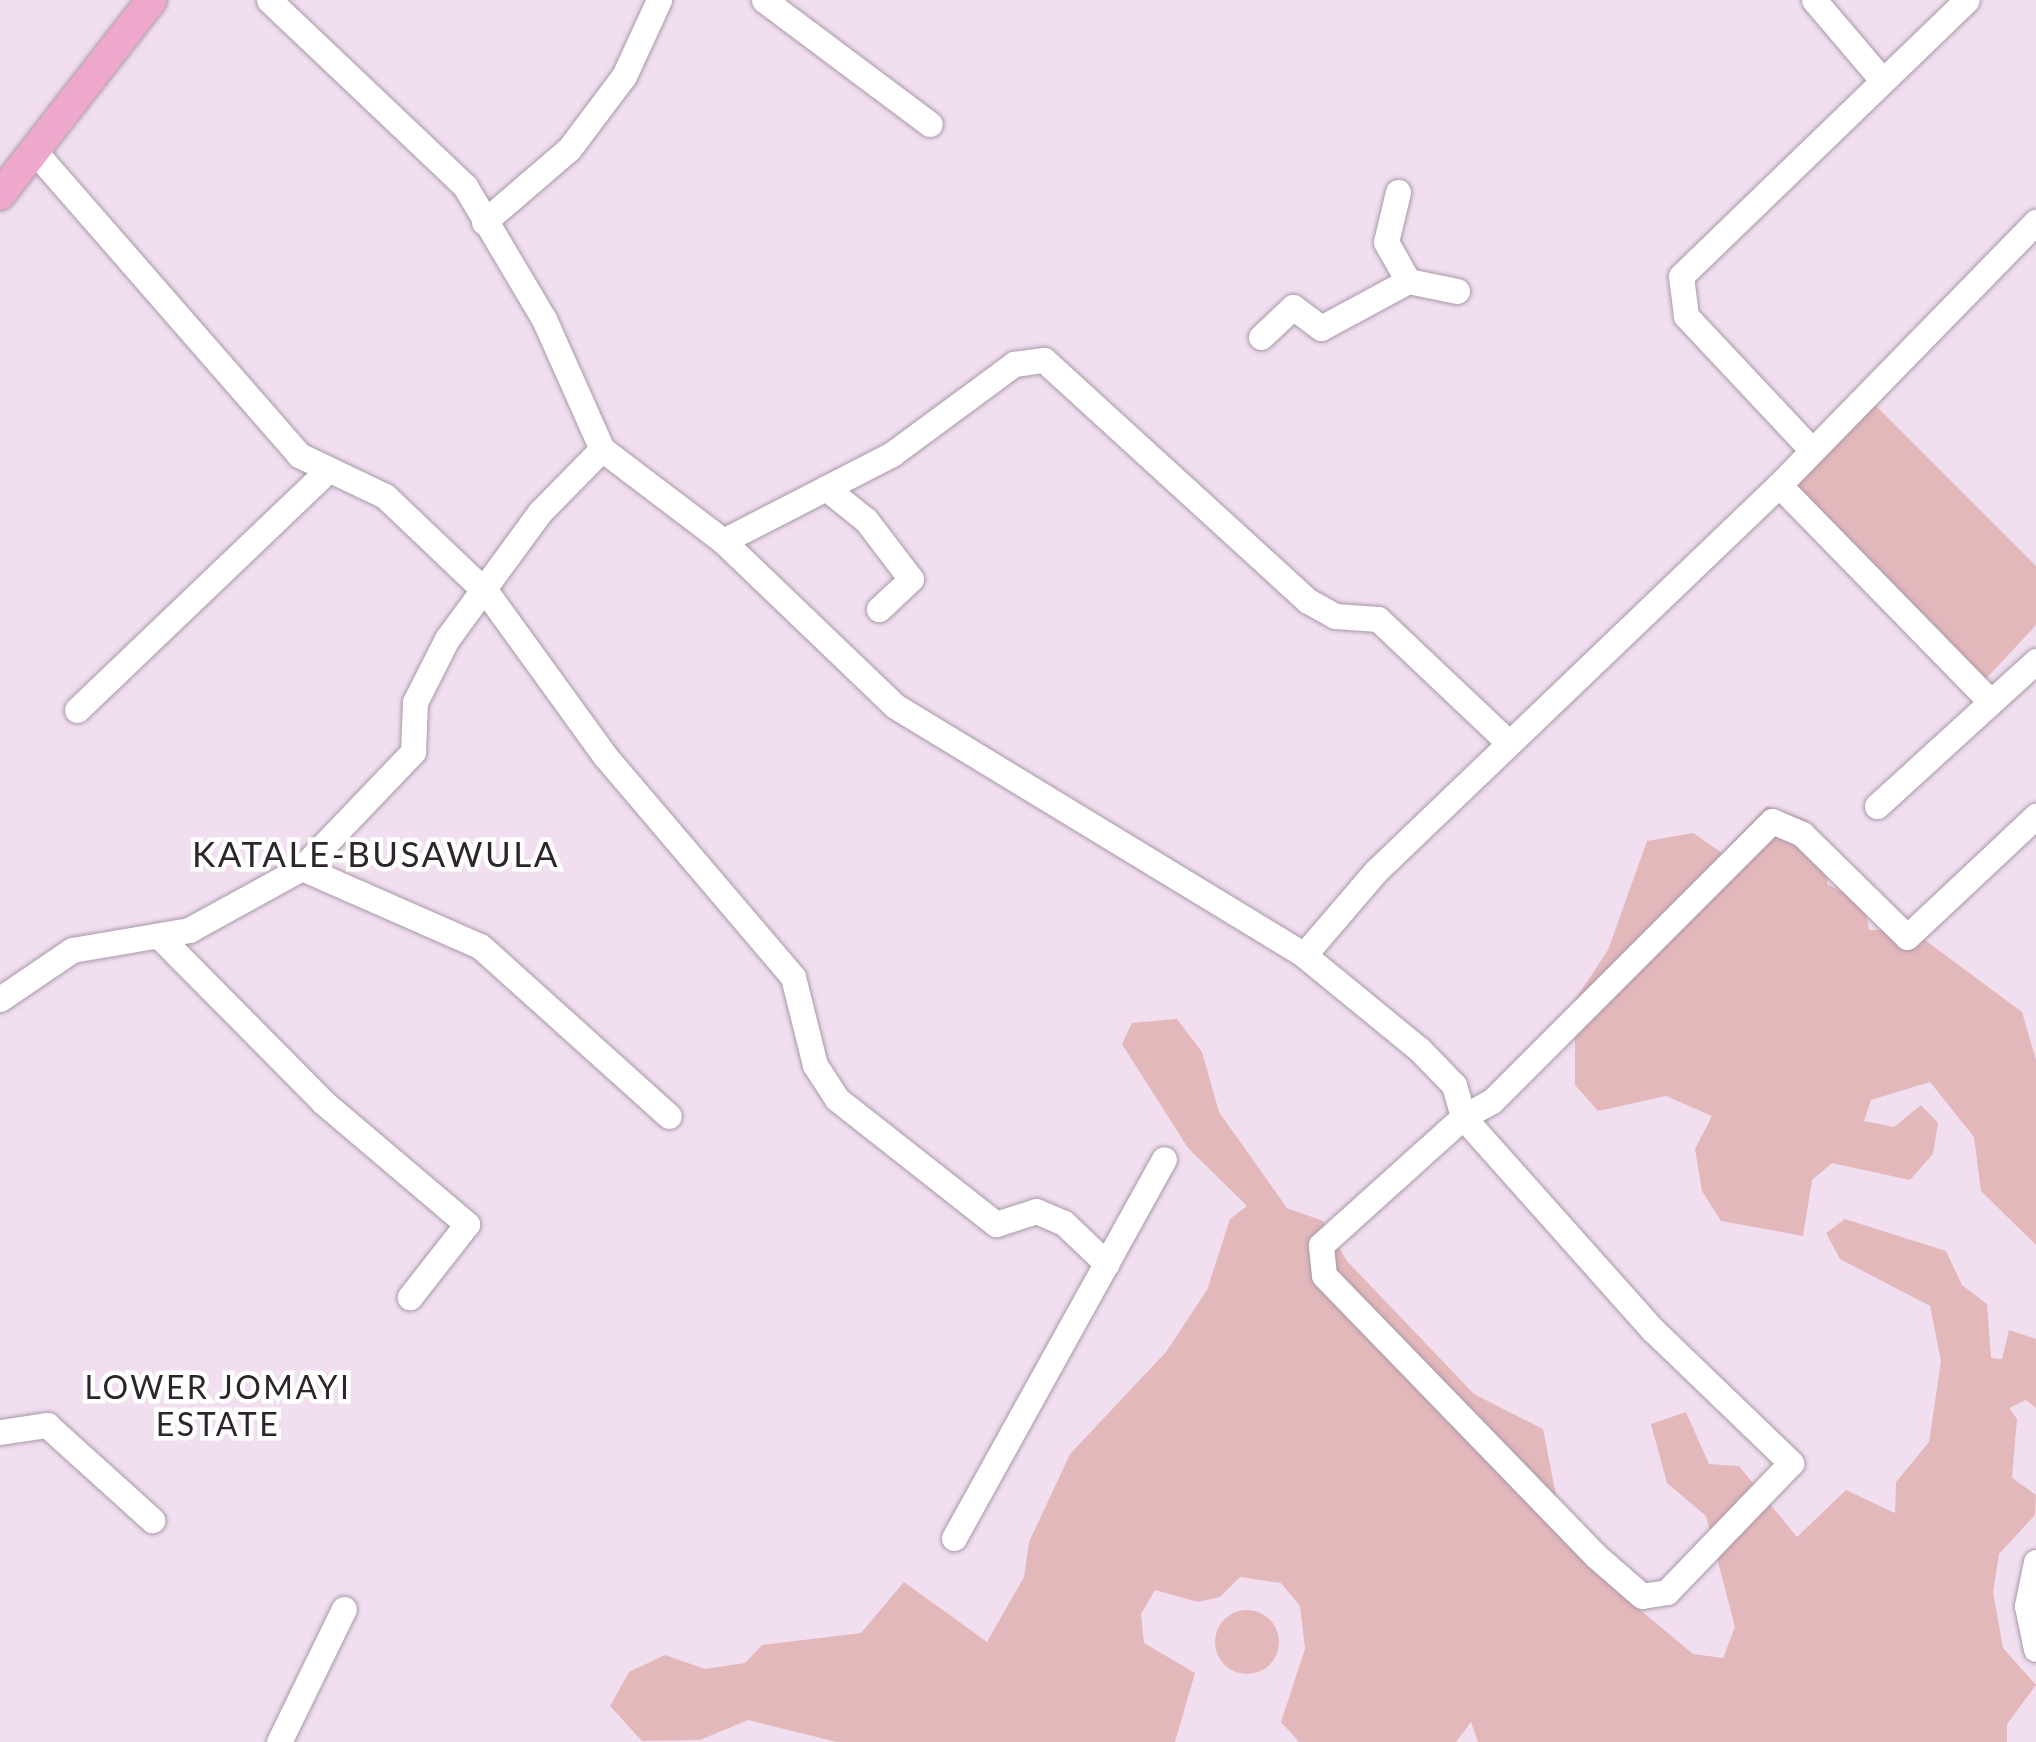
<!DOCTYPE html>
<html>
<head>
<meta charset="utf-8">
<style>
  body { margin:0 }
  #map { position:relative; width:2036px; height:1742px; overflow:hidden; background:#f1dff0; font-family:Lato,sans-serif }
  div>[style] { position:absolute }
  .green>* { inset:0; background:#e3b8bb }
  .round { border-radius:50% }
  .roads { filter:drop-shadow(0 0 2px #a998a8) drop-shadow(0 0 2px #a998a8) }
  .minor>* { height:25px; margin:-12.5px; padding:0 12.5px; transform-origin:12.5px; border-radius:12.5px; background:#fff }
  .major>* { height:30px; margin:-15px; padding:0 15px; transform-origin:15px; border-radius:15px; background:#eea8cb }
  span { translate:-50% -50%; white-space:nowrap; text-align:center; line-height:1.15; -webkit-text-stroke:9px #fff; paint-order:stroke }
  .neighbourhood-label { font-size:32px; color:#2c252c; letter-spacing:2.5px }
  .quarter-label { font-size:35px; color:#2c252c; letter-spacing:2.5px }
</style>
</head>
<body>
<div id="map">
  <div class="green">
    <i style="clip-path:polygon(1871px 401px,2036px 566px,2036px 625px,1983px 682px,1791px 483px)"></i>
    <i style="clip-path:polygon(1767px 806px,1807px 820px,1830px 857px,1827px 884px,1865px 904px,1869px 930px,1910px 929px,2022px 1012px,2036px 1060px,2036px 1245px,1981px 1191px,1974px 1137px,1930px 1082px,1871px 1100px,1864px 1121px,1894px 1127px,1921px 1105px,1938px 1123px,1933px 1154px,1910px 1180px,1832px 1163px,1812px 1180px,1803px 1236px,1721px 1221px,1702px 1191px,1695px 1149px,1712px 1116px,1666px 1096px,1598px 1111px,1575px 1085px,1575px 1000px,1608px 950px,1647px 841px,1693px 833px,1722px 853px)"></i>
    <i style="clip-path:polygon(1177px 1019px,1202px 1052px,1219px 1112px,1287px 1208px,1323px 1221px,1347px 1261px,1474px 1394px,1543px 1429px,1560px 1516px,1590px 1568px,1693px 1654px,1723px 1658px,1735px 1627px,1706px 1516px,1667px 1483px,1651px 1424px,1686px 1412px,1709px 1464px,1739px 1466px,1797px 1537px,1846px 1490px,1895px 1513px,1896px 1482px,1929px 1442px,1941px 1361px,1930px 1306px,1840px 1259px,1826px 1233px,1845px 1219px,1946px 1251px,1962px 1285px,1987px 1304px,1991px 1358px,2002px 1359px,2009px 1330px,2036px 1339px,2036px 1408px,2026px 1400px,2009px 1408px,2017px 1419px,2012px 1478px,2036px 1495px,2035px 1515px,1999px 1554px,1993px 1592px,2003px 1648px,2036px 1685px,2007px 1724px,2007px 1742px,1478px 1742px,1471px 1722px,1456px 1742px,1299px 1742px,1281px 1722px,1305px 1649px,1300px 1606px,1281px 1583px,1240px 1577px,1220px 1597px,1198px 1602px,1155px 1590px,1141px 1614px,1144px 1643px,1195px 1673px,1175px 1742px,837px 1742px,748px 1720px,700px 1740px,642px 1741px,610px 1706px,629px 1672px,665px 1655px,705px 1669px,745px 1663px,762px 1645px,861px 1633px,904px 1582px,987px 1642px,1024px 1577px,1029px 1542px,1070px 1454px,1166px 1352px,1207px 1290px,1230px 1219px,1247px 1206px,1188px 1148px,1122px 1044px,1132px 1023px)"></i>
    <i class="round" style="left:1215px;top:1610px;width:64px;height:64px"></i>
  </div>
  <div class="roads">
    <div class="minor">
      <i style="left:269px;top:0;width:270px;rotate:43.5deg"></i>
      <i style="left:465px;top:186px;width:155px;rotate:59.3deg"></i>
      <i style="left:544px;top:319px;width:142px;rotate:66deg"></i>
      <i style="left:602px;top:449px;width:152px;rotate:37.2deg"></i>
      <i style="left:723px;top:541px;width:238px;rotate:43.8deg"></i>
      <i style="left:895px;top:706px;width:479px;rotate:31.3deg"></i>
      <i style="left:1304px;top:955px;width:149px;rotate:39.3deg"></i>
      <i style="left:1419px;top:1049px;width:50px;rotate:45.8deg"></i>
      <i style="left:1454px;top:1085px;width:33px;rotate:74deg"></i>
      <i style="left:1463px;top:1117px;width:33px;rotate:-29deg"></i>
      <i style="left:1492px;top:1101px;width:396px;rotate:-45deg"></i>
      <i style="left:1772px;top:821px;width:33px;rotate:23deg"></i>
      <i style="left:1802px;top:834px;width:147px;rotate:44.4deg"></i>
      <i style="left:1907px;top:937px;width:177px;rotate:-43.2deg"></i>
      <i style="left:764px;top:0;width:207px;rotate:36.8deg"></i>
      <i style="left:1814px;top:0;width:105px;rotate:49.6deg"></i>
      <i style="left:35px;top:152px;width:402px;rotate:48.9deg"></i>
      <i style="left:299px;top:455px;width:95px;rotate:25.5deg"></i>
      <i style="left:385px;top:496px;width:141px;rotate:43.6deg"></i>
      <i style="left:487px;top:593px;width:201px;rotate:54.1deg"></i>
      <i style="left:605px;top:756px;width:290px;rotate:49.6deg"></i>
      <i style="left:793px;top:977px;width:91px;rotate:76deg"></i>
      <i style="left:815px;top:1065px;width:40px;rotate:57.1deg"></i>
      <i style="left:837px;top:1099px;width:202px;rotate:38.2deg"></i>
      <i style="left:996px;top:1224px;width:42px;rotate:-18deg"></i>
      <i style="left:1036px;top:1211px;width:30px;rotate:23deg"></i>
      <i style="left:1064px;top:1223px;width:59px;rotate:43.6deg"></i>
      <i style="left:1398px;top:192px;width:51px;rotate:103.5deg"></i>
      <i style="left:1386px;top:242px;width:45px;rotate:60.6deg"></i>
      <i style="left:484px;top:222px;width:112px;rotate:-40.7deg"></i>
      <i style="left:569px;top:149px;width:91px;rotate:-53deg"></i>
      <i style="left:624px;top:76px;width:84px;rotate:-65.3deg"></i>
      <i style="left:1261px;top:337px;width:44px;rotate:-43.2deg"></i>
      <i style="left:1293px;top:307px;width:35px;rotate:37deg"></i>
      <i style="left:1321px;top:328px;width:99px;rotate:-28.4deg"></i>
      <i style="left:1408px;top:281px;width:50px;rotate:11.5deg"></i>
      <i style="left:1809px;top:447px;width:180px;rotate:-133.2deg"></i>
      <i style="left:1686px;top:316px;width:40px;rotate:-97.1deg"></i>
      <i style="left:1681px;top:276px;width:397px;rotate:-44deg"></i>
      <i style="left:1779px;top:485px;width:303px;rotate:45.7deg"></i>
      <i style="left:1991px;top:702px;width:61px;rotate:-42.3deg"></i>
      <i style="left:826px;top:488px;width:51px;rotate:38.7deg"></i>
      <i style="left:866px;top:520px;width:74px;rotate:52.7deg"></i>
      <i style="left:911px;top:579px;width:44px;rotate:136.8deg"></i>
      <i style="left:723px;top:541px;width:190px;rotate:-27.2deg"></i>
      <i style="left:892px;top:454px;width:152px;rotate:-36.4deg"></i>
      <i style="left:1014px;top:364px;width:30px;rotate:-8deg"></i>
      <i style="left:1044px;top:360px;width:357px;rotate:42.4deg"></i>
      <i style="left:1308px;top:601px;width:31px;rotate:29deg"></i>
      <i style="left:1335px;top:616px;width:43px;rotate:4deg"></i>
      <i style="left:1378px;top:619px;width:178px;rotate:43.4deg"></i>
      <i style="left:77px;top:710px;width:346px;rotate:-43.7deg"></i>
      <i style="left:1877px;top:806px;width:154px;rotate:-42.4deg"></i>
      <i style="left:302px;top:868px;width:161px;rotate:-46.3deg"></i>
      <i style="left:413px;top:752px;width:50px;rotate:-87.7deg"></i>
      <i style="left:415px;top:702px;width:71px;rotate:-63.1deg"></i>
      <i style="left:447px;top:639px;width:157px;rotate:-53.8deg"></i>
      <i style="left:540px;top:512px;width:88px;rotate:-45.5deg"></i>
      <i style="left:160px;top:937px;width:232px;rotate:45.3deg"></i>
      <i style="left:323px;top:1102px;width:189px;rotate:40.3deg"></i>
      <i style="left:467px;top:1224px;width:93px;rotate:128deg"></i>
      <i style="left:1304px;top:955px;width:111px;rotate:-49.4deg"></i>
      <i style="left:1376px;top:871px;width:558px;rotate:-43.77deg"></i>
      <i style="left:1779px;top:485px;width:368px;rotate:-45.7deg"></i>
      <i style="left:0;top:999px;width:87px;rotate:-34.2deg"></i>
      <i style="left:72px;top:950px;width:119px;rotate:-9.7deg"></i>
      <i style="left:189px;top:930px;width:129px;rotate:-28.8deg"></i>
      <i style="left:302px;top:868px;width:194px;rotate:23.7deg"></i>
      <i style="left:480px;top:946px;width:254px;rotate:42deg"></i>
      <i style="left:1463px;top:1117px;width:285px;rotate:48.3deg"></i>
      <i style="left:1653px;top:1330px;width:192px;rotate:43.9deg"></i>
      <i style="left:1791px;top:1463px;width:179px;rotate:133.9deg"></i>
      <i style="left:1667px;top:1592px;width:25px;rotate:171deg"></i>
      <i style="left:1642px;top:1596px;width:61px;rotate:-139deg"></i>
      <i style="left:1596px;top:1556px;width:391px;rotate:-134.1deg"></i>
      <i style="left:1324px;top:1275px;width:30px;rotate:-96deg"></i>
      <i style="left:1321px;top:1245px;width:191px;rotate:-42deg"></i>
      <i style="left:0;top:1432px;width:48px;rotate:-8.5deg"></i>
      <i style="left:47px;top:1425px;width:142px;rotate:42.1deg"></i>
      <i style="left:954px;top:1538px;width:433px;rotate:-61deg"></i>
      <i style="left:2036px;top:1562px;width:45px;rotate:101.6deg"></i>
      <i style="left:2027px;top:1606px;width:44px;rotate:78.2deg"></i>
      <i style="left:279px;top:1742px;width:148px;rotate:-64deg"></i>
    </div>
    <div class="major">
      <i style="left:0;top:195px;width:247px;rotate:-52.1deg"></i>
    </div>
  </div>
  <div class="neighbourhood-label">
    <span style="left:218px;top:1406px">LOWER JOMAYI<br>ESTATE</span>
  </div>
  <div class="quarter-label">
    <span style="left:376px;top:853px">KATALE-BUSAWULA</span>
  </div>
</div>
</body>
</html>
